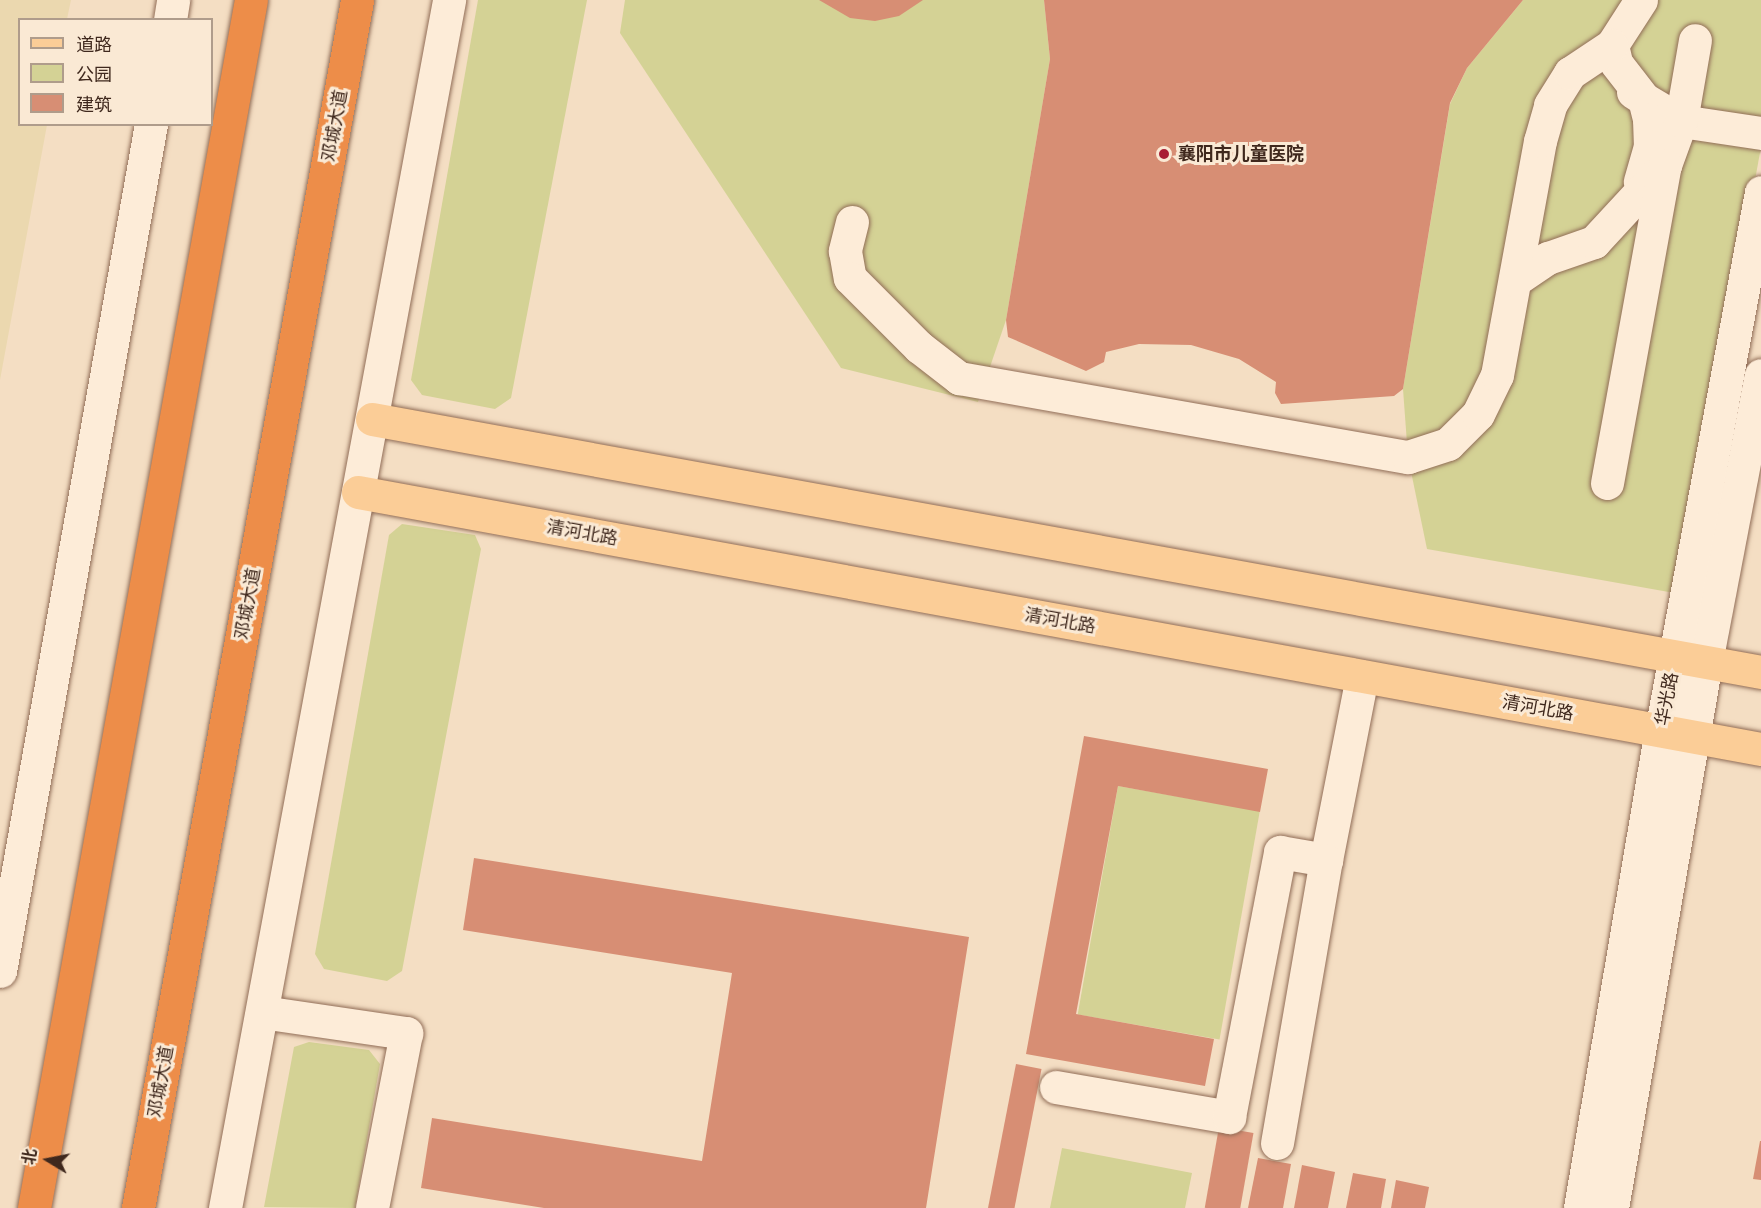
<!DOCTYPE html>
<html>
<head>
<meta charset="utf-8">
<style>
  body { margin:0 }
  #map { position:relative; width:1761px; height:1208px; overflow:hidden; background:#f4dec3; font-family:"Roboto Serif","Noto Sans SC",serif }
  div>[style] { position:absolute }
  .farmland>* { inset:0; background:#ebd8af }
  .green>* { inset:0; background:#d4d295; transform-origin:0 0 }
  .building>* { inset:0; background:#d78e74; transform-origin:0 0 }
  .roads { filter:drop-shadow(0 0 2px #916d57) drop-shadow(0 0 2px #916d57) }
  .minor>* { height:33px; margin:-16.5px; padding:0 16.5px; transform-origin:16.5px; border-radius:16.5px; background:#fdecd8 }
  .major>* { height:33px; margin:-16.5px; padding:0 16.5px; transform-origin:16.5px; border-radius:16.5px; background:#fbcd97 }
  .highway>* { height:33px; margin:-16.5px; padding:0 16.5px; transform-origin:16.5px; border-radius:16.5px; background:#ed8d49 }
  .dots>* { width:16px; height:16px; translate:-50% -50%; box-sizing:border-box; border:3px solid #fae9d4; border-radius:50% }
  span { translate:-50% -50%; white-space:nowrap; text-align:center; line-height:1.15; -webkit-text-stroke:6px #fae9d4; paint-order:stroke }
  .street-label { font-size:18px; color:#3f281d }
  .poi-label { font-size:18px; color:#3f281d; font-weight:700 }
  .left { translate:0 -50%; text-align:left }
  .legend { position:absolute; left:18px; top:18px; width:195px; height:108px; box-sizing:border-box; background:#fae9d4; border:2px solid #af9c8b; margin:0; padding:8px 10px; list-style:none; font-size:18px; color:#3f281d }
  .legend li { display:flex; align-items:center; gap:12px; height:30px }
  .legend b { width:30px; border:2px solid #af9c8b }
  .north { position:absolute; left:18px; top:1130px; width:60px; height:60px; -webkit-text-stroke:4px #fae9d4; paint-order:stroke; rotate:280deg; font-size:16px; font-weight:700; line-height:24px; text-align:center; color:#3f281d }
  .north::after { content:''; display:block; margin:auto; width:21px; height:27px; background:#3f281d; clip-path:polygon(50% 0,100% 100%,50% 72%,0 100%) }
</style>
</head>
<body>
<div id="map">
  <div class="farmland">
    <i style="clip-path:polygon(0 0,71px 0,67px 19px,20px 20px,20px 124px,47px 125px,0 380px)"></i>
  </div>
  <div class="green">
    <i style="clip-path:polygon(478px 0,587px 0,511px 398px,495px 409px,422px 395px,411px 380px)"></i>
    <i style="clip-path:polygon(625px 0,1044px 0,1050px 59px,1006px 320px,978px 402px,841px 368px,620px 33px)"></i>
    <i style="clip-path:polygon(1523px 0,1761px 0,1761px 147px,1680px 594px,1427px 549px,1408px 457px,1403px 389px,1450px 104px,1467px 68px)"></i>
    <i style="clip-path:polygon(402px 524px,475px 535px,481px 549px,402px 971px,387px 981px,324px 969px,315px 954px,389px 535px)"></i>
    <i style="left:1118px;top:786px;width:144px;height:232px;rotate:10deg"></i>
    <i style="clip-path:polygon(309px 1042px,369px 1050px,380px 1064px,355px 1208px,264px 1207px,294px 1047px)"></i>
    <i style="clip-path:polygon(1062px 1148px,1192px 1173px,1185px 1208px,1050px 1208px)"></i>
  </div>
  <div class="building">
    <i style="clip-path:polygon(819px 0,923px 0,899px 16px,875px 21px,850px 18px)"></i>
    <i style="clip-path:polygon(1044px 0,1523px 0,1467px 68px,1450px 103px,1403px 389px,1394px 396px,1281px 404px,1275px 393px,1276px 382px,1239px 359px,1191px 345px,1139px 344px,1106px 352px,1104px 362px,1086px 371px,1008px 337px,1006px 320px,1050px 59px)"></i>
    <i style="clip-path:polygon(1084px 736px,1268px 769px,1260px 812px,1118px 786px,1076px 1014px,1214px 1039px,1205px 1086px,1026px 1054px)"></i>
    <i style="clip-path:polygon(474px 858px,969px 937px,926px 1208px,544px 1208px,421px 1188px,432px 1118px,702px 1161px,732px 973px,463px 930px)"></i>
    <i style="left:1016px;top:1064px;width:26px;height:147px;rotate:11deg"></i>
    <i style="left:1219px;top:1127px;width:35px;height:82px;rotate:10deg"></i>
    <i style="clip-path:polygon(1760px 1141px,1761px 1141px,1761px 1180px,1753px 1179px)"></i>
    <i style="clip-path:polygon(1258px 1158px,1291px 1164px,1283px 1208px,1248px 1208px)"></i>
    <i style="clip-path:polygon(1302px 1165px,1335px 1172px,1328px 1208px,1294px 1208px)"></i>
    <i style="clip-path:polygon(1353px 1173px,1386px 1179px,1381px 1208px,1346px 1208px)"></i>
    <i style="clip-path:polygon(1396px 1180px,1429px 1187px,1425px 1208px,1391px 1208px)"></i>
  </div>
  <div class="roads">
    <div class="minor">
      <i style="left:1641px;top:0;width:54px;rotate:122.8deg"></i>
      <i style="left:1612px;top:45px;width:18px;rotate:77deg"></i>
      <i style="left:1616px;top:63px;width:46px;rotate:52.1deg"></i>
      <i style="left:1644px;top:99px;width:43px;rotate:30.7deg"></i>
      <i style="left:1681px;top:121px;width:81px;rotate:8.5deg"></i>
      <i style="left:170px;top:20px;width:20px;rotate:-81deg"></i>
      <i style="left:1633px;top:92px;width:13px;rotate:32deg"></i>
      <i style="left:1644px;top:99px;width:21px;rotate:76deg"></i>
      <i style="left:1649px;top:119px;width:27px;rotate:88deg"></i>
      <i style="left:1650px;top:146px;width:37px;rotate:106deg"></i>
      <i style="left:852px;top:222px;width:30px;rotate:104deg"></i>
      <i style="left:845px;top:251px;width:27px;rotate:80deg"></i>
      <i style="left:850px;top:278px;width:98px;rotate:45deg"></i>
      <i style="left:919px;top:347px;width:51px;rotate:37.8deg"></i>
      <i style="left:959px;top:378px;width:456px;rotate:10deg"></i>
      <i style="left:1408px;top:457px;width:42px;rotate:-18deg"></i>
      <i style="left:1448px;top:444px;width:42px;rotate:-45deg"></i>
      <i style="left:1478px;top:414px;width:43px;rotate:-64deg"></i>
      <i style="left:1497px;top:375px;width:238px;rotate:-79.6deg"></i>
      <i style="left:1540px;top:141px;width:37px;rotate:-74deg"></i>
      <i style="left:1550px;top:105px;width:38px;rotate:-58deg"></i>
      <i style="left:1570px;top:73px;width:50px;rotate:-33.7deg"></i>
      <i style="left:1515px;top:280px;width:40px;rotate:-34deg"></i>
      <i style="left:1548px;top:258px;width:49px;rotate:-19.2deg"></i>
      <i style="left:1594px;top:242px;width:105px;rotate:-47.3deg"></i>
      <i style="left:1665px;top:165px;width:47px;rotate:-70deg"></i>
      <i style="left:1681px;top:121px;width:82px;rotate:-80.2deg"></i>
      <i style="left:1607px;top:483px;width:323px;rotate:-79.7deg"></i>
      <i style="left:0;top:971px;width:860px;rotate:-79.89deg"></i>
      <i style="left:262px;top:1012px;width:146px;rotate:8.3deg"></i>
      <i style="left:406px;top:1033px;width:178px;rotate:101deg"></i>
      <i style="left:1056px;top:1087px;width:176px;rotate:9.8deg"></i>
      <i style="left:1229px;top:1117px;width:270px;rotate:-79.1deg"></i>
      <i style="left:1280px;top:852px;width:47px;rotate:9.9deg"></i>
      <i style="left:1326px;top:860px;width:187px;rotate:-78.9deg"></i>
      <i style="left:1277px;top:1143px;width:287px;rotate:-80.2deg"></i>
      <i style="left:225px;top:1208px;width:1229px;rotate:-79.49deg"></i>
      <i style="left:1580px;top:1208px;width:484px;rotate:-80.4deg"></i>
      <i style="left:1661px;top:731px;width:548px;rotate:-79.49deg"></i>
      <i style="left:1612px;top:1208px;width:554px;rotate:-80.23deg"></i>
      <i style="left:1706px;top:662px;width:292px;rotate:-79.2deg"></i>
    </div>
    <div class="major">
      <i style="left:372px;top:419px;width:1412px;rotate:10.32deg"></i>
      <i style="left:358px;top:492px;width:1426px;rotate:10.38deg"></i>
    </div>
    <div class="highway">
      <i style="left:34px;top:1208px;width:1227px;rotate:-79.82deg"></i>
      <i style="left:138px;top:1208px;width:1228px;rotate:-79.72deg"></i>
    </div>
  </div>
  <div class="dots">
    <i style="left:1164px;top:154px;background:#a91e34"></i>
  </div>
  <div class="street-label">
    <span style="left:335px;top:126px;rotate:-80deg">邓城大道</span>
    <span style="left:582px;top:533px;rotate:10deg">清河北路</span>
    <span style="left:248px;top:604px;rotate:-80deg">邓城大道</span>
    <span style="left:1060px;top:621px;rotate:10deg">清河北路</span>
    <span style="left:1667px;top:699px;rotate:-79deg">华光路</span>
    <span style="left:1538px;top:708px;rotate:10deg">清河北路</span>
    <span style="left:161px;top:1082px;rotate:-80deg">邓城大道</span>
  </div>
  <div class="poi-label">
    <span class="left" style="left:1178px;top:154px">襄阳市儿童医院</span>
  </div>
  <ul class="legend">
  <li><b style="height:8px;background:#fbcd97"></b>道路</li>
  <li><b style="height:16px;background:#d4d295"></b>公园</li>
  <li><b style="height:16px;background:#d78e74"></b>建筑</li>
  </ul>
  <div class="north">北</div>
</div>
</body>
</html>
